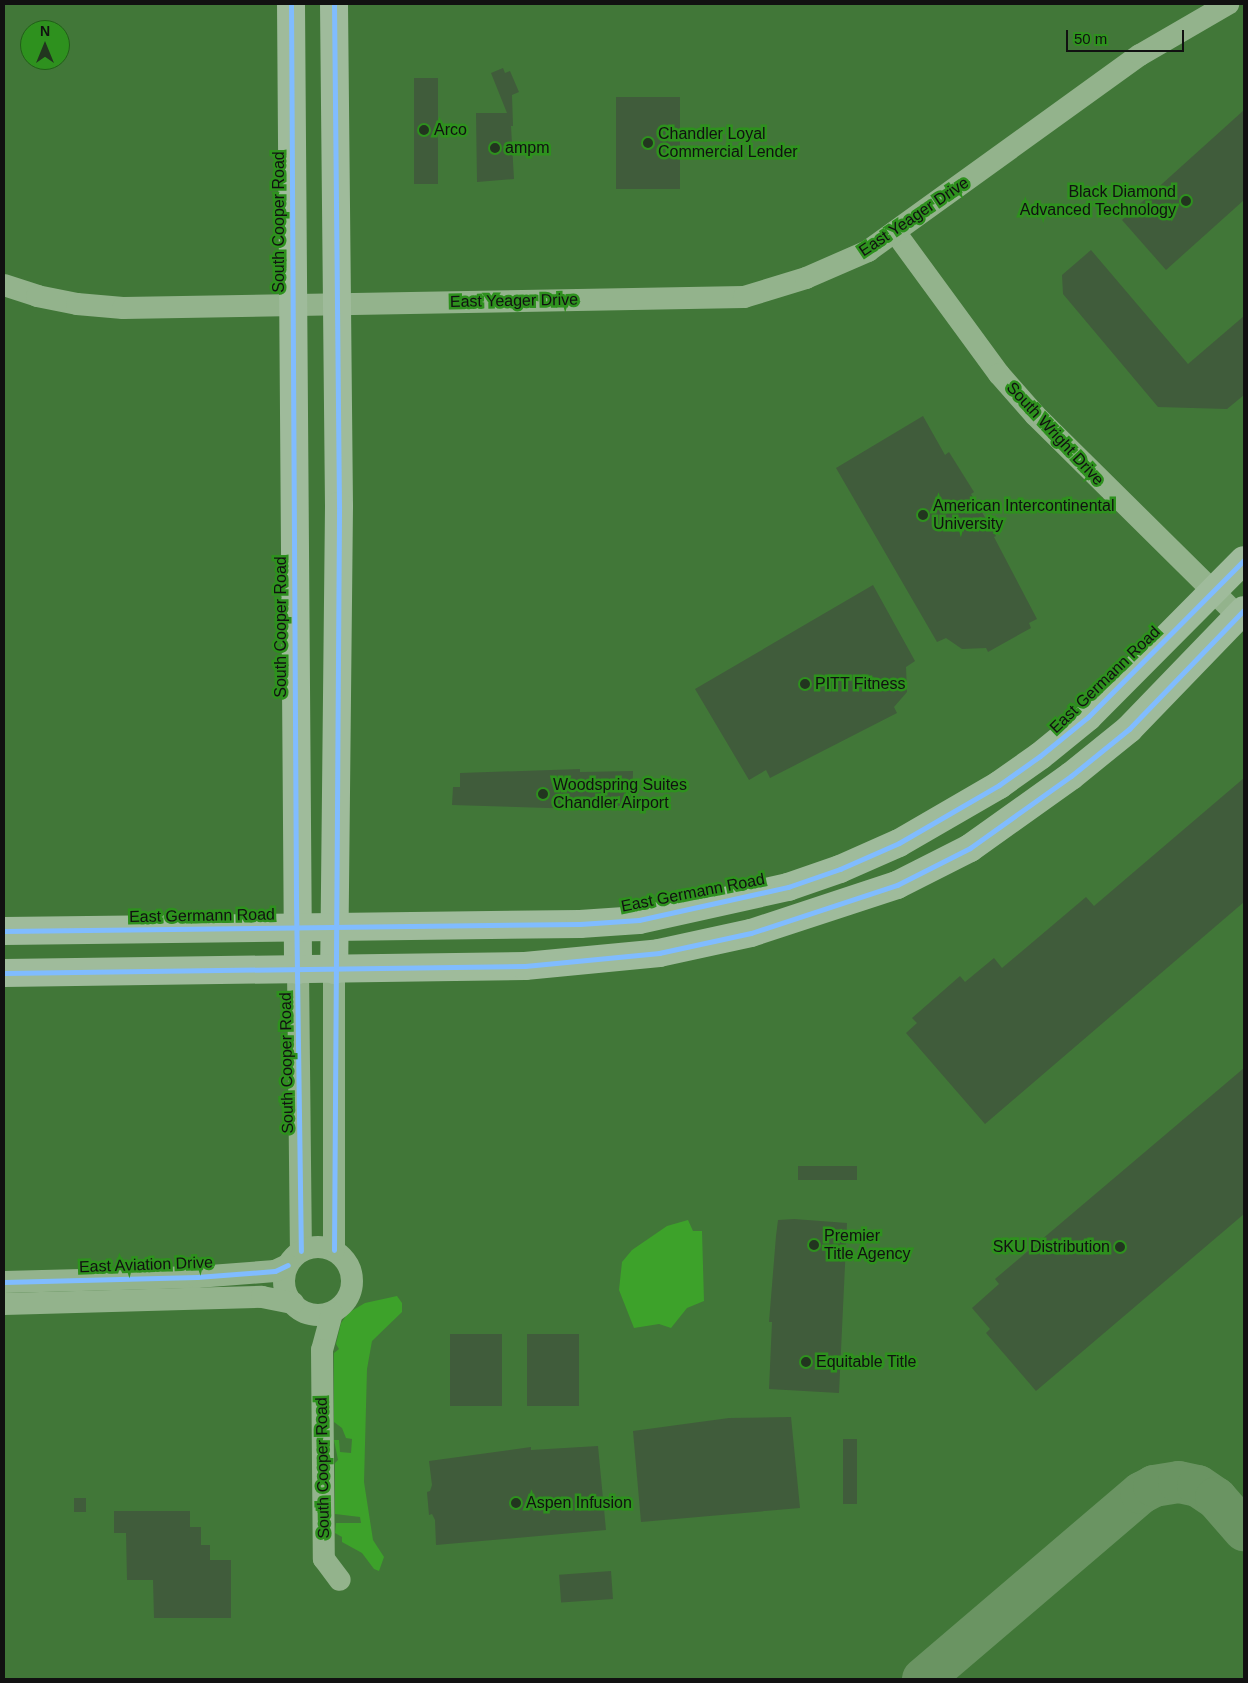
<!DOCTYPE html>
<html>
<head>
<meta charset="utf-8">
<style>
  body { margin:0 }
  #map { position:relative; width:1248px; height:1683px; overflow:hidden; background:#417738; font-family:Helvetica,sans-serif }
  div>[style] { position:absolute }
  .green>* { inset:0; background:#3da22a }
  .taxiway>* { height:42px; margin:-21px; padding:0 21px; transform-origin:21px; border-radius:21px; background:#6a9462 }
  .building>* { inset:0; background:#405c3b; transform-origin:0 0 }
  .minor>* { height:22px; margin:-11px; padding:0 11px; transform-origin:11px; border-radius:11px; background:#93b38c }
  .minor>.ring { margin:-11px; padding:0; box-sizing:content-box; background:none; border:22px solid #93b38c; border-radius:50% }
  .major>* { height:28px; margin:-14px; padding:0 14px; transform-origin:14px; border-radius:14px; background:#9fbb9b }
  .cycleway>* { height:5px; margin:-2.5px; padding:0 2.5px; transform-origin:2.5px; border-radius:2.5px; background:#80bcff }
  .dots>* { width:14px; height:14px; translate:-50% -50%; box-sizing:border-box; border:2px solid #2e911e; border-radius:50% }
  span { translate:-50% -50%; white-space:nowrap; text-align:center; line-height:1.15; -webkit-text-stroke:5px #2e911e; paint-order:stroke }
  .poi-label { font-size:16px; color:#111 }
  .left { translate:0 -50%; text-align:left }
  .right { translate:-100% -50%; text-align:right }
  .street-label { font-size:16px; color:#111 }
  .frame { position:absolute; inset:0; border:5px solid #111; pointer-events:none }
  .north { position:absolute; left:20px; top:20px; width:50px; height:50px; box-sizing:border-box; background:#2e911e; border:1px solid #225e19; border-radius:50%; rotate:0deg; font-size:14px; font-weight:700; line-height:20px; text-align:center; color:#111 }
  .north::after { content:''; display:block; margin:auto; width:18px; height:22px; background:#22351f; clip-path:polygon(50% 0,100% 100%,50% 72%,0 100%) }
  .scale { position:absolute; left:1066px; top:30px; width:118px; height:22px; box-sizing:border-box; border:2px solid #111; border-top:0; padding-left:6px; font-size:15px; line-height:18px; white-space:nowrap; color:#111; -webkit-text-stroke:4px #2e911e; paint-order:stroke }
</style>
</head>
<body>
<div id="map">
  <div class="green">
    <i style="clip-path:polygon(688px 1220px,693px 1231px,702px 1231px,704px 1301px,687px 1308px,671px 1328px,659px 1324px,634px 1328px,619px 1290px,622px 1262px,632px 1250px,667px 1226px)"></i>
    <i style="clip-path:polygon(397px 1296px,402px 1303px,402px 1312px,372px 1341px,367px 1369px,364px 1482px,373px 1540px,384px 1557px,379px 1571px,374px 1569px,362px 1553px,342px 1542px,342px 1537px,335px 1533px,336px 1523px,361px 1523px,360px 1517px,335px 1514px,335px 1463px,338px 1460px,334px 1440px,339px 1440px,340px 1452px,351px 1453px,352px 1439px,346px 1438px,342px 1428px,334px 1422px,334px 1353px,339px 1349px,336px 1344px,341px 1323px,348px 1313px,365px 1303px)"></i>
  </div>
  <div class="taxiway">
    <i style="left:923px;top:1679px;width:287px;rotate:-40.5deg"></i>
    <i style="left:1141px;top:1493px;width:15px;rotate:-28deg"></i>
    <i style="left:1154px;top:1486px;width:25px;rotate:-9deg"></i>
    <i style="left:1179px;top:1482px;width:19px;rotate:12deg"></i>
    <i style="left:1198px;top:1486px;width:22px;rotate:34deg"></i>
    <i style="left:1216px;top:1498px;width:43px;rotate:48.8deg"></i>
  </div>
  <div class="building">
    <i style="clip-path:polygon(503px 68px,505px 73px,510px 71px,519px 92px,512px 95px,513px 126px,511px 126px,514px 179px,477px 182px,476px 113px,507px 113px,491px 73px)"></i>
    <i style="left:414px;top:78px;width:24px;height:106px"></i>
    <i style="left:616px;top:97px;width:64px;height:92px"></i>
    <i style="clip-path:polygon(1244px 110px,1244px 200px,1166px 270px,1122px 220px)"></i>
    <i style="clip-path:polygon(1091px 250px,1188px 364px,1244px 316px,1244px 395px,1227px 409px,1158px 407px,1063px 294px,1062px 275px)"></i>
    <i style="clip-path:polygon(923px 416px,945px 455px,949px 452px,974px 492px,971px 494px,996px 536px,994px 537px,1037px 619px,1029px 623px,1031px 628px,988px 652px,986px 648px,962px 649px,946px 638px,937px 642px,836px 468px)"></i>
    <i style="clip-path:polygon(873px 585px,915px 661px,906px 667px,907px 692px,894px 707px,897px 713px,770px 778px,766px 770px,749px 780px,695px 689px)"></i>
    <i style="clip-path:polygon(580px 769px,580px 772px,633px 771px,632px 806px,580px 806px,580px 809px,452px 805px,453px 787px,460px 787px,460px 773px)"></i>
    <i style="clip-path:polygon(1244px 778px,1244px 902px,985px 1124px,906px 1033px,917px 1023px,912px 1018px,960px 976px,965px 982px,994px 958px,1002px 968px,1086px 897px,1094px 906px)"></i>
    <i style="clip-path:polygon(1244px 1068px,1244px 1214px,1036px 1391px,986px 1333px,990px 1329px,972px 1308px,999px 1284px,995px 1279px)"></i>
    <i style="left:798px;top:1166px;width:59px;height:14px"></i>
    <i style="clip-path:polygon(794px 1219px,847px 1223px,839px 1393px,769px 1389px,772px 1322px,769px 1322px,776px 1236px,778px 1220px)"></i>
    <i style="left:450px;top:1334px;width:52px;height:72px"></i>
    <i style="left:527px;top:1334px;width:52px;height:72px"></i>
    <i style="clip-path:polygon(791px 1417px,800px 1508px,641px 1522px,633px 1431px,729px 1418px)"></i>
    <i style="left:843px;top:1439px;width:14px;height:65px"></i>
    <i style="clip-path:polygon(598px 1446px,606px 1530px,436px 1545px,435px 1520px,432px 1514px,429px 1515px,427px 1492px,430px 1491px,432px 1485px,429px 1461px,531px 1447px,531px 1450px)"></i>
    <i style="left:74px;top:1498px;width:12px;height:14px"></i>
    <i style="clip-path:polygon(114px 1511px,190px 1511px,190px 1527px,201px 1527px,201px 1545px,210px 1545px,210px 1560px,231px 1560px,231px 1618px,154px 1618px,153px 1580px,127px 1580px,126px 1533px,114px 1533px)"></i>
    <i style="left:611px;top:1571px;width:28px;height:52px;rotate:86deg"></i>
  </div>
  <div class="minor">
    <i style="left:895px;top:232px;width:176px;rotate:53.8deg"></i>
    <i style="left:999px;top:374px;width:55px;rotate:48.7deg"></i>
    <i style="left:1035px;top:415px;width:286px;rotate:44.7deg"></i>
    <i style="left:4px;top:285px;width:35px;rotate:18deg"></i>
    <i style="left:37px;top:296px;width:41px;rotate:11.3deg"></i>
    <i style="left:77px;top:304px;width:46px;rotate:5deg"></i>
    <i style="left:123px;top:308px;width:621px;rotate:-1.01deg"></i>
    <i style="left:744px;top:297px;width:65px;rotate:-17deg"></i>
    <i style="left:806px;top:278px;width:68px;rotate:-23.5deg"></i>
    <i style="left:868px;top:251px;width:335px;rotate:-35.8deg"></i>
    <i style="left:1140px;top:55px;width:102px;rotate:-30.1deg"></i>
    <i style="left:298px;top:970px;width:281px;rotate:89.4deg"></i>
    <i class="ring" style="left:284px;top:1247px;width:46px;height:46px"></i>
    <i style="left:334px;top:1250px;width:280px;rotate:-90deg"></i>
    <i style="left:4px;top:1282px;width:193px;rotate:-1.5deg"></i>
    <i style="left:197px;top:1277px;width:78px;rotate:-4.4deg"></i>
    <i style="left:275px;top:1271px;width:14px;rotate:-25deg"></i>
    <i style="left:4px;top:1304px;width:258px;rotate:-1.6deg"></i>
    <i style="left:262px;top:1297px;width:32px;rotate:11deg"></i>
    <i style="left:332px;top:1313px;width:38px;rotate:105deg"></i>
    <i style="left:322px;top:1350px;width:209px;rotate:89.5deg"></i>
    <i style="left:324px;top:1559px;width:26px;rotate:53deg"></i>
  </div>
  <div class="major">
    <i style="left:291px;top:4px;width:966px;rotate:89.58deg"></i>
    <i style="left:334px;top:4px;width:502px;rotate:89.43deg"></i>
    <i style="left:339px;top:506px;width:464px;rotate:90.6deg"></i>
    <i style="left:4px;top:931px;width:576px;rotate:-0.7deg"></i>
    <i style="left:580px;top:924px;width:59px;rotate:-3.9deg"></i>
    <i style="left:639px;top:920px;width:153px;rotate:-12.5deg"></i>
    <i style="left:788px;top:887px;width:55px;rotate:-19.1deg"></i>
    <i style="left:840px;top:869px;width:64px;rotate:-23.8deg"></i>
    <i style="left:899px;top:843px;width:116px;rotate:-30.1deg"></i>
    <i style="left:999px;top:785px;width:50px;rotate:-35.3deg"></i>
    <i style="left:1040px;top:756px;width:62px;rotate:-39.1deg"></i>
    <i style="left:1088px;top:717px;width:221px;rotate:-45.2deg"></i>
    <i style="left:4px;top:973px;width:521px;rotate:-0.77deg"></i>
    <i style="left:525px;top:966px;width:135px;rotate:-5.5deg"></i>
    <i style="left:659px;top:953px;width:94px;rotate:-12.3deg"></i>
    <i style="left:751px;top:933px;width:154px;rotate:-18.2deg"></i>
    <i style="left:897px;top:885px;width:82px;rotate:-26.9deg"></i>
    <i style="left:970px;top:848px;width:124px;rotate:-35.5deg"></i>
    <i style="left:1071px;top:776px;width:75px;rotate:-39deg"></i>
    <i style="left:1129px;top:729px;width:165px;rotate:-46deg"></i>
  </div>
  <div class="cycleway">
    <i style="left:291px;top:4px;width:896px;rotate:89.68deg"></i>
    <i style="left:296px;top:900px;width:351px;rotate:89.2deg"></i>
    <i style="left:4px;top:931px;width:576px;rotate:-0.7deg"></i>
    <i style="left:580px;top:924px;width:59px;rotate:-3.9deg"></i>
    <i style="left:639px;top:920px;width:153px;rotate:-12.5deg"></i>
    <i style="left:788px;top:887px;width:55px;rotate:-19.1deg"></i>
    <i style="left:840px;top:869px;width:64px;rotate:-23.8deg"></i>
    <i style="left:899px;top:843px;width:116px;rotate:-30.1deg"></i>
    <i style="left:999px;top:785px;width:50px;rotate:-35.3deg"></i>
    <i style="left:1040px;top:756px;width:62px;rotate:-39.1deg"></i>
    <i style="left:1088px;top:717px;width:221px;rotate:-45.2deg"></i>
    <i style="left:4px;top:973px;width:521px;rotate:-0.77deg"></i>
    <i style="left:525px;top:966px;width:135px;rotate:-5.5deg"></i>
    <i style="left:659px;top:953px;width:94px;rotate:-12.3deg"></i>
    <i style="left:751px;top:933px;width:154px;rotate:-18.2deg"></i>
    <i style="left:897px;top:885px;width:82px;rotate:-26.9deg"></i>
    <i style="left:970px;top:848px;width:124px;rotate:-35.5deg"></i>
    <i style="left:1071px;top:776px;width:75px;rotate:-39deg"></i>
    <i style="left:1129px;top:729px;width:165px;rotate:-46deg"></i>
    <i style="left:334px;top:1250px;width:744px;rotate:-89.61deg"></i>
    <i style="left:339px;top:506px;width:502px;rotate:-90.57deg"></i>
    <i style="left:4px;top:1282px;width:193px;rotate:-1.5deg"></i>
    <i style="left:197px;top:1277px;width:78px;rotate:-4.4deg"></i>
    <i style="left:275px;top:1271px;width:14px;rotate:-25deg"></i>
  </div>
  <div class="dots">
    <i style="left:424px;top:130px;background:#22351f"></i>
    <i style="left:648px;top:143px;background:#22351f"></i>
    <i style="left:495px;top:148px;background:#22351f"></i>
    <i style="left:1186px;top:201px;background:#22351f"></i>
    <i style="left:923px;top:515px;background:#22351f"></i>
    <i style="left:805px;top:684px;background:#22351f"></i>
    <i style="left:543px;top:794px;background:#22351f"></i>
    <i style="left:814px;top:1245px;background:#22351f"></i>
    <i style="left:1120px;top:1247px;background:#22351f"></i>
    <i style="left:806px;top:1362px;background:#22351f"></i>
    <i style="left:516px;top:1503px;background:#22351f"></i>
  </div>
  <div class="poi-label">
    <span class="left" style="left:434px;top:130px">Arco</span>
    <span class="left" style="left:658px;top:143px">Chandler Loyal<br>Commercial Lender</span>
    <span class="left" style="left:505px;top:148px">ampm</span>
    <span class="right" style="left:1176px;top:201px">Black Diamond<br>Advanced Technology</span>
    <span class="left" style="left:933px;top:515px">American Intercontinental<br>University</span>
    <span class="left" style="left:815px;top:684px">PITT Fitness</span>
    <span class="left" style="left:553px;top:794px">Woodspring Suites<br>Chandler Airport</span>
    <span class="left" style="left:824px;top:1245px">Premier<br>Title Agency</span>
    <span class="right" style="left:1110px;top:1247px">SKU Distribution</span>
    <span class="left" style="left:816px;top:1362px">Equitable Title</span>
    <span class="left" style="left:526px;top:1503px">Aspen Infusion</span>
  </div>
  <div class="street-label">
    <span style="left:914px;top:217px;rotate:-34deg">East Yeager Drive</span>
    <span style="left:279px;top:222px;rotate:-90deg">South Cooper Road</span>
    <span style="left:514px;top:301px;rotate:-1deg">East Yeager Drive</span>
    <span style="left:1055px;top:434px;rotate:47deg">South Wright Drive</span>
    <span style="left:281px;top:627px;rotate:-90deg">South Cooper Road</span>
    <span style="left:1105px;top:680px;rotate:-44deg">East Germann Road</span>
    <span style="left:693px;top:893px;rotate:-11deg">East Germann Road</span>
    <span style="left:202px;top:916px;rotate:-1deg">East Germann Road</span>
    <span style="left:287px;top:1063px;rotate:-91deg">South Cooper Road</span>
    <span style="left:146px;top:1265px;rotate:-2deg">East Aviation Drive</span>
    <span style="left:323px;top:1468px;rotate:-91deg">South Cooper Road</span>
  </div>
  <div class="frame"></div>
  <div class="north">N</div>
  <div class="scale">50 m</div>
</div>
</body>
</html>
